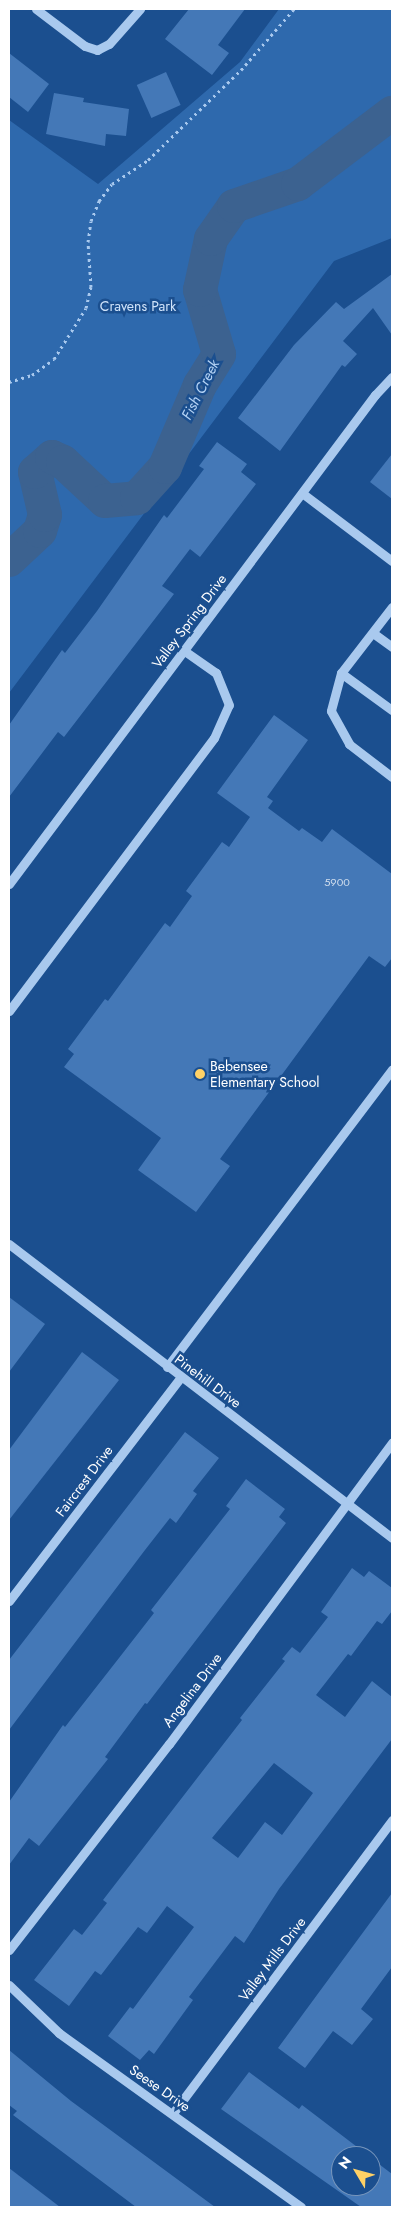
<!DOCTYPE html>
<html>
<head>
<meta charset="utf-8">
<style>
  body { margin:0 }
  #map { position:relative; width:401px; height:2216px; overflow:hidden; background:#1b4f8f; font-family:Jost,sans-serif }
  div>[style] { position:absolute }
  .green>* { inset:0; background:#2e69ad }
  .river>* { height:34px; margin:-17px; padding:0 17px; transform-origin:17px; border-radius:17px; background:#3c6290 }
  .building>* { inset:0; background:#4478b7; transform-origin:0 0 }
  .path>* { height:3px; margin-top:-1.5px; transform-origin:0; background:repeating-linear-gradient(90deg,#a9c9ee 0 2.5px,transparent 0 6.5px) }
  .minor>* { height:9px; margin:-4.5px; padding:0 4.5px; transform-origin:4.5px; border-radius:4.5px; background:#a9c9ee }
  .dots>* { width:14px; height:14px; translate:-50% -50%; box-sizing:border-box; border:2px solid #1b4f8f; border-radius:50% }
  span { translate:-50% -50%; white-space:nowrap; text-align:center; line-height:1.15; -webkit-text-stroke:5px #1b4f8f; paint-order:stroke }
  .number-label { font-size:11px; color:#d0dded }
  .number-label span { -webkit-text-stroke-width:0 }
  .park-label { font-size:14px; color:#cfe3fa }
  .street-label { font-size:14px; color:#fff }
  .poi-label { font-size:14px; color:#fff }
  .left { translate:0 -50%; text-align:left }
  .water-label { font-size:15px; color:#b5d3f5; font-style:italic }
  .frame { position:absolute; inset:0; border:10px solid #fff; pointer-events:none }
  .north { position:absolute; left:331px; top:2146px; width:50px; height:50px; box-sizing:border-box; background:#1b4f8f; border:1px solid #7695bc; border-radius:50%; rotate:307deg; font-size:14px; font-weight:700; line-height:20px; text-align:center; color:#fff }
  .north::after { content:''; display:block; margin:auto; width:18px; height:22px; background:#ffd166; clip-path:polygon(50% 0,100% 100%,50% 72%,0 100%) }
</style>
</head>
<body>
<div id="map">
  <div class="green">
    <i style="clip-path:polygon(279px 9px,392px 9px,392px 238px,334px 261px,9px 693px,9px 120px,98px 184px,240px 62px)"></i>
  </div>
  <div class="river">
    <i style="left:9px;top:560px;width:42px;rotate:-43.1deg"></i>
    <i style="left:40px;top:531px;width:17px;rotate:-73deg"></i>
    <i style="left:45px;top:515px;width:44px;rotate:-103.1deg"></i>
    <i style="left:35px;top:472px;width:23px;rotate:-41deg"></i>
    <i style="left:52px;top:457px;width:12px;rotate:24deg"></i>
    <i style="left:63px;top:462px;width:57px;rotate:42.9deg"></i>
    <i style="left:105px;top:501px;width:32px;rotate:-5deg"></i>
    <i style="left:137px;top:498px;width:42px;rotate:-47.9deg"></i>
    <i style="left:165px;top:467px;width:89px;rotate:-66.9deg"></i>
    <i style="left:200px;top:385px;width:36px;rotate:-58deg"></i>
    <i style="left:219px;top:354px;width:67px;rotate:-106.5deg"></i>
    <i style="left:200px;top:290px;width:52px;rotate:-77.8deg"></i>
    <i style="left:211px;top:239px;width:40px;rotate:-55.1deg"></i>
    <i style="left:234px;top:206px;width:68px;rotate:-19deg"></i>
    <i style="left:298px;top:184px;width:118px;rotate:-37.1deg"></i>
  </div>
  <div class="building">
    <i style="clip-path:polygon(189px 9px,245px 9px,218px 45px,229px 53px,212px 75px,165px 39px)"></i>
    <i style="clip-path:polygon(9px 53px,49px 84px,28px 112px,9px 97px)"></i>
    <i style="left:166px;top:72px;width:36px;height:32px;rotate:66deg"></i>
    <i style="clip-path:polygon(54px 93px,84px 98px,83px 102px,129px 109px,126px 136px,106px 134px,105px 146px,46px 134px)"></i>
    <i style="clip-path:polygon(392px 274px,392px 335px,373px 308px,343px 341px,357px 354px,345px 367px,342px 365px,280px 451px,238px 418px,294px 345px,336px 302px,344px 309px)"></i>
    <i style="clip-path:polygon(217px 442px,247px 464px,241px 472px,256px 484px,200px 557px,190px 549px,162px 586px,174px 594px,64px 737px,58px 732px,9px 797px,9px 725px,62px 650px,65px 653px,97px 611px,164px 515px,167px 518px,204px 469px,199px 466px)"></i>
    <i style="clip-path:polygon(392px 454px,392px 499px,370px 482px)"></i>
    <i style="clip-path:polygon(274px 715px,308px 740px,267px 797px,273px 801px,268px 808px,299px 831px,302px 828px,322px 842px,332px 829px,392px 874px,392px 958px,385px 967px,369px 956px,220px 1159px,230px 1166px,196px 1212px,138px 1170px,161px 1138px,64px 1067px,74px 1054px,68px 1049px,105px 999px,108px 1001px,165px 923px,170px 927px,192px 896px,186px 891px,222px 842px,229px 847px,250px 817px,217px 793px)"></i>
    <i style="clip-path:polygon(9px 1297px,45px 1324px,9px 1372px)"></i>
    <i style="clip-path:polygon(82px 1352px,119px 1380px,9px 1520px,9px 1450px)"></i>
    <i style="clip-path:polygon(185px 1432px,219px 1458px,193px 1491px,197px 1494px,176px 1523px,170px 1518px,145px 1550px,9px 1730px,9px 1660px)"></i>
    <i style="clip-path:polygon(246px 1479px,285px 1509px,279px 1517px,286px 1523px,147px 1704px,145px 1703px,105px 1757px,108px 1759px,39px 1846px,29px 1838px,9px 1865px,9px 1802px,63px 1725px,65px 1727px,119px 1658px,154px 1613px,151px 1610px,230px 1509px,226px 1506px)"></i>
    <i style="clip-path:polygon(evenodd,352px 1568px,364px 1577px,369px 1571px,392px 1588px,392px 1611px,382px 1624px,377px 1621px,351px 1656px,348px 1654px,316px 1695px,345px 1717px,372px 1681px,392px 1697px,392px 1739px,279px 1889px,244px 1943px,235px 1936px,189px 1997px,193px 2000px,154px 2054px,149px 2050px,140px 2060px,108px 2036px,130px 2007px,133px 2009px,194px 1927px,167px 1906px,147px 1933px,138px 1927px,101px 1975px,95px 1971px,69px 2006px,34px 1980px,74px 1929px,82px 1935px,107px 1903px,103px 1900px,242px 1720px,240px 1718px,285px 1661px,282px 1659px,292px 1647px,300px 1653px,328px 1617px,321px 1612px,352px 1568px,274px 1763px,313px 1793px,282px 1835px,265px 1822px,238px 1858px,212px 1838px,274px 1763px)"></i>
    <i style="clip-path:polygon(392px 1893px,392px 1967px,361px 2009px,373px 2019px,352px 2045px,333px 2031px,305px 2068px,278px 2048px)"></i>
    <i style="clip-path:polygon(9px 2050px,71px 2101px,215px 2207px,136px 2207px,13px 2115px,17px 2111px,9px 2105px)"></i>
    <i style="clip-path:polygon(249px 2072px,299px 2109px,302px 2105px,369px 2156px,341px 2156px,341px 2186px,371px 2186px,371px 2158px,392px 2174px,392px 2207px,361px 2207px,221px 2109px)"></i>
    <i style="clip-path:polygon(9px 2168px,60px 2207px,9px 2207px)"></i>
  </div>
  <div class="path">
    <i style="left:9px;top:382px;width:24px;rotate:-17deg"></i>
    <i style="left:32px;top:375px;width:27px;rotate:-36deg"></i>
    <i style="left:54px;top:359px;width:60px;rotate:-57.9deg"></i>
    <i style="left:86px;top:308px;width:22px;rotate:-77deg"></i>
    <i style="left:91px;top:287px;width:45px;rotate:-93.8deg"></i>
    <i style="left:88px;top:242px;width:21px;rotate:-82deg"></i>
    <i style="left:91px;top:221px;width:22px;rotate:-68deg"></i>
    <i style="left:99px;top:201px;width:21px;rotate:-53deg"></i>
    <i style="left:112px;top:184px;width:43px;rotate:-33.7deg"></i>
    <i style="left:148px;top:160px;width:129px;rotate:-44.1deg"></i>
    <i style="left:241px;top:70px;width:81px;rotate:-49deg"></i>
  </div>
  <div class="minor">
    <i style="left:36px;top:9px;width:61px;rotate:37.1deg"></i>
    <i style="left:85px;top:46px;width:13px;rotate:18deg"></i>
    <i style="left:97px;top:50px;width:13px;rotate:-27deg"></i>
    <i style="left:109px;top:44px;width:47px;rotate:-48.5deg"></i>
    <i style="left:302px;top:493px;width:113px;rotate:37.1deg"></i>
    <i style="left:392px;top:607px;width:83px;rotate:127.7deg"></i>
    <i style="left:341px;top:673px;width:39px;rotate:105deg"></i>
    <i style="left:331px;top:711px;width:38px;rotate:61deg"></i>
    <i style="left:349px;top:744px;width:54px;rotate:37.5deg"></i>
    <i style="left:373px;top:633px;width:24px;rotate:36deg"></i>
    <i style="left:341px;top:673px;width:63px;rotate:36deg"></i>
    <i style="left:9px;top:884px;width:611px;rotate:-53.19deg"></i>
    <i style="left:375px;top:395px;width:25px;rotate:-47deg"></i>
    <i style="left:9px;top:1011px;width:341px;rotate:-53.1deg"></i>
    <i style="left:214px;top:738px;width:36px;rotate:-66deg"></i>
    <i style="left:229px;top:705px;width:35px;rotate:-112deg"></i>
    <i style="left:216px;top:673px;width:39px;rotate:-145deg"></i>
    <i style="left:9px;top:1244px;width:483px;rotate:37.5deg"></i>
    <i style="left:167px;top:1367px;width:373px;rotate:-52.9deg"></i>
    <i style="left:9px;top:1601px;width:282px;rotate:-52.5deg"></i>
    <i style="left:9px;top:1950px;width:261px;rotate:-52.2deg"></i>
    <i style="left:169px;top:1744px;width:375px;rotate:-53.5deg"></i>
    <i style="left:9px;top:1985px;width:69px;rotate:43.8deg"></i>
    <i style="left:59px;top:2033px;width:298px;rotate:35.7deg"></i>
    <i style="left:173px;top:2113px;width:366px;rotate:-53.2deg"></i>
  </div>
  <div class="dots">
    <i style="left:200px;top:1074px;background:#ffd166"></i>
  </div>
  <div class="number-label">
    <span style="left:337px;top:882px">5900</span>
  </div>
  <div class="park-label">
    <span style="left:138px;top:306px">Cravens Park</span>
  </div>
  <div class="street-label">
    <span style="left:189px;top:621px;rotate:-53deg">Valley Spring Drive</span>
    <span style="left:208px;top:1381px;rotate:37deg">Pinehill Drive</span>
    <span style="left:84px;top:1481px;rotate:-53deg">Faircrest Drive</span>
    <span style="left:192px;top:1690px;rotate:-53deg">Angelina Drive</span>
    <span style="left:272px;top:1959px;rotate:-53deg">Valley Mills Drive</span>
    <span style="left:160px;top:2088px;rotate:35deg">Seese Drive</span>
  </div>
  <div class="poi-label">
    <span class="left" style="left:210px;top:1074px">Bebensee<br>Elementary School</span>
  </div>
  <div class="water-label">
    <span style="left:201px;top:390px;rotate:-63deg">Fish Creek</span>
  </div>
  <div class="frame"></div>
  <div class="north">N</div>
</div>
</body>
</html>
